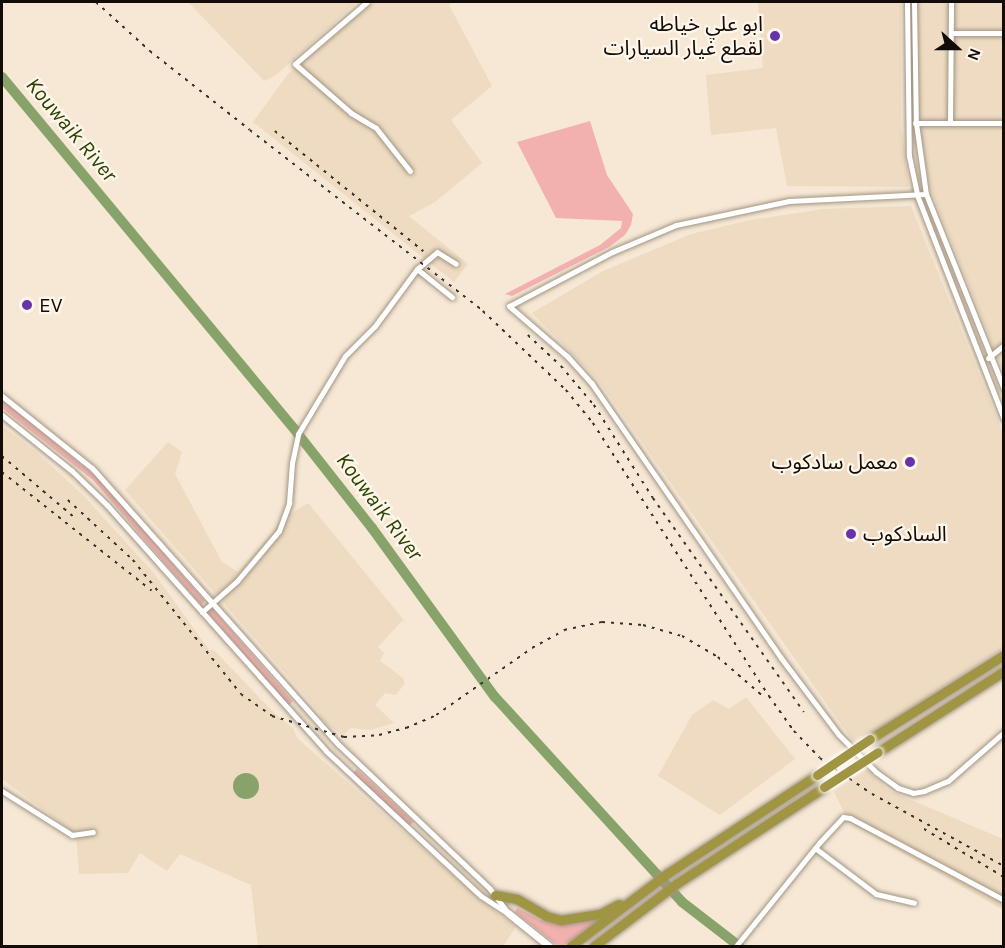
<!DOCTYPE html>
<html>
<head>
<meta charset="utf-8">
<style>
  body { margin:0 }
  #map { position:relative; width:1005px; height:948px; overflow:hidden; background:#f6e8d5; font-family:Karla,"Noto Sans Arabic",sans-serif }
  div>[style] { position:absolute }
  .built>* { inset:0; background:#eedbc2 }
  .green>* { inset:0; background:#f2b1af; transform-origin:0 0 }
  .water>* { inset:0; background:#87a369 }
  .round { border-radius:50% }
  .river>* { height:10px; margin:-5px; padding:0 5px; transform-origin:5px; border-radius:5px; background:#87a369 }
  .roads { filter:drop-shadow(0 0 2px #a29583) drop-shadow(0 0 2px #a29583) }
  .street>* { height:5px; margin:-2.5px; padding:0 2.5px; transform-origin:2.5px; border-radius:2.5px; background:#fff }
  .secondary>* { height:7px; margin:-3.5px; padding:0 3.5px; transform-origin:3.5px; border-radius:3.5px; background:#fff }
  .highway>* { height:9px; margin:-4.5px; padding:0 4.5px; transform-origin:4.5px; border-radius:4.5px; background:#a09542 }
  .rail>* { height:1.5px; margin-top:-0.75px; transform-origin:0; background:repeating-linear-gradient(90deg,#373029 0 3px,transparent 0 9px) }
  .bridges { filter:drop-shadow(0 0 2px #fff) drop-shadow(0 0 2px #fff) }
  .highway-bridge>* { height:9px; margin:-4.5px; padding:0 4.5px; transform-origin:4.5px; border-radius:4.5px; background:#a09542 }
  .dots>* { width:16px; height:16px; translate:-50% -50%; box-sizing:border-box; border:3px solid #fff6eb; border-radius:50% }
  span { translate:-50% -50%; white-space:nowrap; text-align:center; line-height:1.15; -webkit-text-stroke:4.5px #fff6eb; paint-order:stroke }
  .poi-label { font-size:21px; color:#110c07 }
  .right { translate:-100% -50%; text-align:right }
  .left { translate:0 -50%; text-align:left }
  .water-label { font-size:22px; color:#2a4300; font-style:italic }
  .frame { position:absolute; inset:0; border:3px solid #110c07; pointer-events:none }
  .north { position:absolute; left:927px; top:18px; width:60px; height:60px; -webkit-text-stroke:4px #fff6eb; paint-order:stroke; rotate:111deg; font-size:16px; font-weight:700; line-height:24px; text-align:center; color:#110c07 }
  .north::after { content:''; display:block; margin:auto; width:21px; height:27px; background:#110c07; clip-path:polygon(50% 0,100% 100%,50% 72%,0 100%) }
</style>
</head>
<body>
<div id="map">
  <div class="built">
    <i style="clip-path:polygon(188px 2px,357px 2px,275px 76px,264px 81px)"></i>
    <i style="clip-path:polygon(374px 2px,453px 2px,449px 5px,492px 86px,451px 120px,482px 163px,435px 202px,409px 216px,468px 264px,454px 282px,253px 122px,288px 74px)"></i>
    <i style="clip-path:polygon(758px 2px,901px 2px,901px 123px,909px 187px,787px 186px,776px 128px,711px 135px,706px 75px,763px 68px)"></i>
    <i style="clip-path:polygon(917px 2px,1003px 2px,1003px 371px,929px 185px,916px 115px)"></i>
    <i style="clip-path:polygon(911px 206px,1003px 433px,1003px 648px,855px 744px,598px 380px,532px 313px,603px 271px,691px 234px,750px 220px,823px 209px)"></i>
    <i style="clip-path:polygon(2px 426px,34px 450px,84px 496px,153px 572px,210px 651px,213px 649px,276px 715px,293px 728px,297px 738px,481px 900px,516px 927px,503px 946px,258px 946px,251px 885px,180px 854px,167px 871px,140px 853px,128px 873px,79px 874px,76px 834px,2px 779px)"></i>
    <i style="clip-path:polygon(168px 442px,182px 452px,175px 474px,222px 562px,238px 572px,274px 531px,280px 520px,308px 503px,412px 630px,403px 620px,378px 647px,384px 653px,380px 661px,403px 678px,405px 683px,396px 695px,385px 693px,375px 705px,394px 723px,370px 730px,350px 728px,343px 736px,322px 720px,319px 712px,125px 490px)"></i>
    <i style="clip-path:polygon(746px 697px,795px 759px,720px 815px,658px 776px,692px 715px,713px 700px,729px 709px)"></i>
    <i style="clip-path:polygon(866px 769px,888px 790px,1003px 839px,1003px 910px,849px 822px,833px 790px)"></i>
  </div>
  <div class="green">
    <i style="clip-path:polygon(590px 121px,607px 175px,633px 214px,631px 225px,625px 235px,609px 247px,512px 296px,505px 294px,600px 245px,621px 228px,622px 221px,556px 218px,517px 142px)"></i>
    <i style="clip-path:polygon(2px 400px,97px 477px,205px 601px,201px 605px,93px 480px,2px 408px)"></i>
    <i style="left:211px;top:607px;width:125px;height:6px;rotate:49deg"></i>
    <i style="left:357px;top:769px;width:77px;height:6px;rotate:43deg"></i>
    <i style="clip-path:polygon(517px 908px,540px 920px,561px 924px,602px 918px,563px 946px,558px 946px,515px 912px)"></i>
  </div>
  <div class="water">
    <i class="round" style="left:233px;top:773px;width:26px;height:26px"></i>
  </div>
  <div class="river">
    <i style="left:2px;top:77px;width:464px;rotate:50.3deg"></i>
    <i style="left:298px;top:434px;width:120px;rotate:51.8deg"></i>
    <i style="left:372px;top:528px;width:209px;rotate:54deg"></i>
    <i style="left:495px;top:697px;width:277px;rotate:47.6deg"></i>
    <i style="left:682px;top:902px;width:72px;rotate:37.7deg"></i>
  </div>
  <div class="roads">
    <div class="street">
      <i style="left:367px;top:2px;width:95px;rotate:139.3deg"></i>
      <i style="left:295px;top:64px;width:74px;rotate:41.2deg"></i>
      <i style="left:351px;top:113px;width:29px;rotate:31deg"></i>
      <i style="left:376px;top:128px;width:55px;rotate:51.7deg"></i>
      <i style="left:907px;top:2px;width:154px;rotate:89.3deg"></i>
      <i style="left:909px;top:156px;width:40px;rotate:78deg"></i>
      <i style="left:917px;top:195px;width:240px;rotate:68.8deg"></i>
      <i style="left:914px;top:2px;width:121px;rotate:89.1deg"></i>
      <i style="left:916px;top:123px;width:72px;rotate:82deg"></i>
      <i style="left:926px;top:194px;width:210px;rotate:68.2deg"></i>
      <i style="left:951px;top:33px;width:53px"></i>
      <i style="left:915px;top:123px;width:89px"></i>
      <i style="left:950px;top:123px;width:121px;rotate:-89.5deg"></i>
      <i style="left:926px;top:194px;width:137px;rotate:177.1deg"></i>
      <i style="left:789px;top:201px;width:116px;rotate:168deg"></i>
      <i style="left:676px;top:225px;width:69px;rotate:157.1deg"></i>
      <i style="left:612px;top:252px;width:116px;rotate:152.3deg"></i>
      <i style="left:509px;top:306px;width:77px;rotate:40.8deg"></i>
      <i style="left:567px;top:356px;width:38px;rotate:48deg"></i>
      <i style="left:592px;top:384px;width:333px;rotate:55.4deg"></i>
      <i style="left:781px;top:658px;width:96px;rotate:53deg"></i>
      <i style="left:839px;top:735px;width:52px;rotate:45deg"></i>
      <i style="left:876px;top:772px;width:27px;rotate:36deg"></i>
      <i style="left:898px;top:788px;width:16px;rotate:18deg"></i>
      <i style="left:913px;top:793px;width:11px;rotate:-10deg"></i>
      <i style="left:924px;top:791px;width:26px;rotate:-23deg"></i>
      <i style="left:948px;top:781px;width:74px;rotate:-41.2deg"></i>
      <i style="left:417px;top:269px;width:45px;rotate:38.7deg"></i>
      <i style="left:988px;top:358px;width:21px;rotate:-39deg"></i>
      <i style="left:2px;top:396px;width:115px;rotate:38.7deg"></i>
      <i style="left:92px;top:468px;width:371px;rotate:48.3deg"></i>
      <i style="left:339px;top:745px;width:209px;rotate:43.6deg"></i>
      <i style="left:490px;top:889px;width:30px;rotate:53deg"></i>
      <i style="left:2px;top:415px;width:90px;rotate:38.7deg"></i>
      <i style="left:72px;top:471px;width:49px;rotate:44.2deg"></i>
      <i style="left:107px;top:505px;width:329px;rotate:48.3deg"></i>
      <i style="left:326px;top:751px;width:212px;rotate:43.1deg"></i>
      <i style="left:481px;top:896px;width:31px;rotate:33deg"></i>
      <i style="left:202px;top:612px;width:47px;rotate:-41.5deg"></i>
      <i style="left:237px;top:581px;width:65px;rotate:-50deg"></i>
      <i style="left:279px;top:531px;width:30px;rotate:-70deg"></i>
      <i style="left:289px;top:503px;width:40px;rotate:-85.7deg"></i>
      <i style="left:292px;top:463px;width:30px;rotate:-78deg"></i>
      <i style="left:298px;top:434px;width:91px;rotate:-58.9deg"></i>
      <i style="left:345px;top:356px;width:42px;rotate:-45deg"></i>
      <i style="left:375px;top:326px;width:71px;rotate:-53.6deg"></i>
      <i style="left:417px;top:269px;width:26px;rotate:-40deg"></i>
      <i style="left:437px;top:252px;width:22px;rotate:32deg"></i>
      <i style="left:2px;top:791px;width:83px;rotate:32.2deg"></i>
      <i style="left:72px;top:835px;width:21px;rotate:-8deg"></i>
      <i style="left:815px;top:848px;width:76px;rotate:37deg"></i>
      <i style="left:876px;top:894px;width:39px;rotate:13deg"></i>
      <i style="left:736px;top:946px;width:132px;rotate:-51.1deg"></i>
      <i style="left:819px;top:843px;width:35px;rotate:-47deg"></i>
      <i style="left:843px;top:817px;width:7px;rotate:8deg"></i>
      <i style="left:850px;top:818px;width:174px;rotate:28deg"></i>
    </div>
    <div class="secondary">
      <i style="left:508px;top:913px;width:53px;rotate:38.8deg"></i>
    </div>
    <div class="highway">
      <i style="left:870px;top:739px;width:158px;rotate:-32.1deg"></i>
      <i style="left:878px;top:752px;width:150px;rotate:-32.7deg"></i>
      <i style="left:495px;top:895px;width:22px;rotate:10deg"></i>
      <i style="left:517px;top:899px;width:34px;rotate:30deg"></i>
      <i style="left:546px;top:916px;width:16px;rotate:15deg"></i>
      <i style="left:561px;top:920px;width:39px;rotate:-9deg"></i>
      <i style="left:600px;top:914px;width:21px;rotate:-28deg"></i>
      <i style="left:571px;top:946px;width:121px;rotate:-37deg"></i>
      <i style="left:668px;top:873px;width:178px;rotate:-33.3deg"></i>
      <i style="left:594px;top:946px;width:103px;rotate:-37.1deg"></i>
      <i style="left:676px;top:884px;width:177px;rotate:-33.2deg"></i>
    </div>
  </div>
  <div class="rail">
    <i style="left:96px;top:2px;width:73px;rotate:42.2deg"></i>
    <i style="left:150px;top:51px;width:127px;rotate:38.3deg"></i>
    <i style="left:250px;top:130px;width:295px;rotate:37.8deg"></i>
    <i style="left:483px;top:311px;width:115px;rotate:43.6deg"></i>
    <i style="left:566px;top:390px;width:43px;rotate:50.7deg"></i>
    <i style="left:593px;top:423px;width:325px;rotate:57.2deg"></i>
    <i style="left:769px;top:696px;width:43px;rotate:54.5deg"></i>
    <i style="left:794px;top:731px;width:37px;rotate:46deg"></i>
    <i style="left:820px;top:758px;width:63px;rotate:34.7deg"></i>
    <i style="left:872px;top:794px;width:150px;rotate:28.6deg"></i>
    <i style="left:275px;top:131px;width:191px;rotate:39deg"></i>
    <i style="left:528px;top:335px;width:45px;rotate:43.2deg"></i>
    <i style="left:561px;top:366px;width:51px;rotate:49.8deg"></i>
    <i style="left:594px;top:405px;width:110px;rotate:57.6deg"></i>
    <i style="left:653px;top:498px;width:262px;rotate:54.8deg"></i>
    <i style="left:2px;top:456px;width:96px;rotate:40.3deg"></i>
    <i style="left:2px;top:472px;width:191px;rotate:38.4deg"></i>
    <i style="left:68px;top:500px;width:88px;rotate:42.7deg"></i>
    <i style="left:133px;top:560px;width:172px;rotate:51.1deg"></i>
    <i style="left:241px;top:694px;width:38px;rotate:35deg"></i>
    <i style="left:272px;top:716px;width:75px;rotate:16.3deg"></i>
    <i style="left:344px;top:737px;width:35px;rotate:-3deg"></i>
    <i style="left:379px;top:735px;width:28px;rotate:-15deg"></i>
    <i style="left:406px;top:728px;width:33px;rotate:-23deg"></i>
    <i style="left:436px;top:715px;width:117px;rotate:-34.9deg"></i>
    <i style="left:532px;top:648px;width:37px;rotate:-29deg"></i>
    <i style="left:564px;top:630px;width:39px;rotate:-12deg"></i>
    <i style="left:602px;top:622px;width:41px;rotate:4.2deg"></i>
    <i style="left:643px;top:625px;width:41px;rotate:15.8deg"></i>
    <i style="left:682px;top:636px;width:42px;rotate:30.3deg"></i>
    <i style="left:718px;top:657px;width:61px;rotate:41deg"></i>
    <i style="left:924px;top:829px;width:93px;rotate:31deg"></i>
  </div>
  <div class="bridges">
    <div class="highway-bridge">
      <i style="left:817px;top:775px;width:64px;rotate:-34.2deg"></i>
      <i style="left:824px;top:787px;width:64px;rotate:-32.9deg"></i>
    </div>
  </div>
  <div class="dots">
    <i style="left:775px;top:36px;background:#6733aa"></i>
    <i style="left:27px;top:305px;background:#6733aa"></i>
    <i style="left:910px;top:462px;background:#6733aa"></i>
    <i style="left:851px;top:534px;background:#6733aa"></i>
  </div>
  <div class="poi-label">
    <span class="right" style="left:763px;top:36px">ابو علي خياطه<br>لقطع غيار السيارات</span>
    <span class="left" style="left:39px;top:305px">EV</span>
    <span class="right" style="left:898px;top:462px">معمل سادكوب</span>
    <span class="left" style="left:863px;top:534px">السادكوب</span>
  </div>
  <div class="water-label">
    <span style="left:71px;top:130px;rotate:50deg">Kouwaik River</span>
    <span style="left:379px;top:507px;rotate:53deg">Kouwaik River</span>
  </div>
  <div class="frame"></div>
  <div class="north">N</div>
</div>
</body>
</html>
